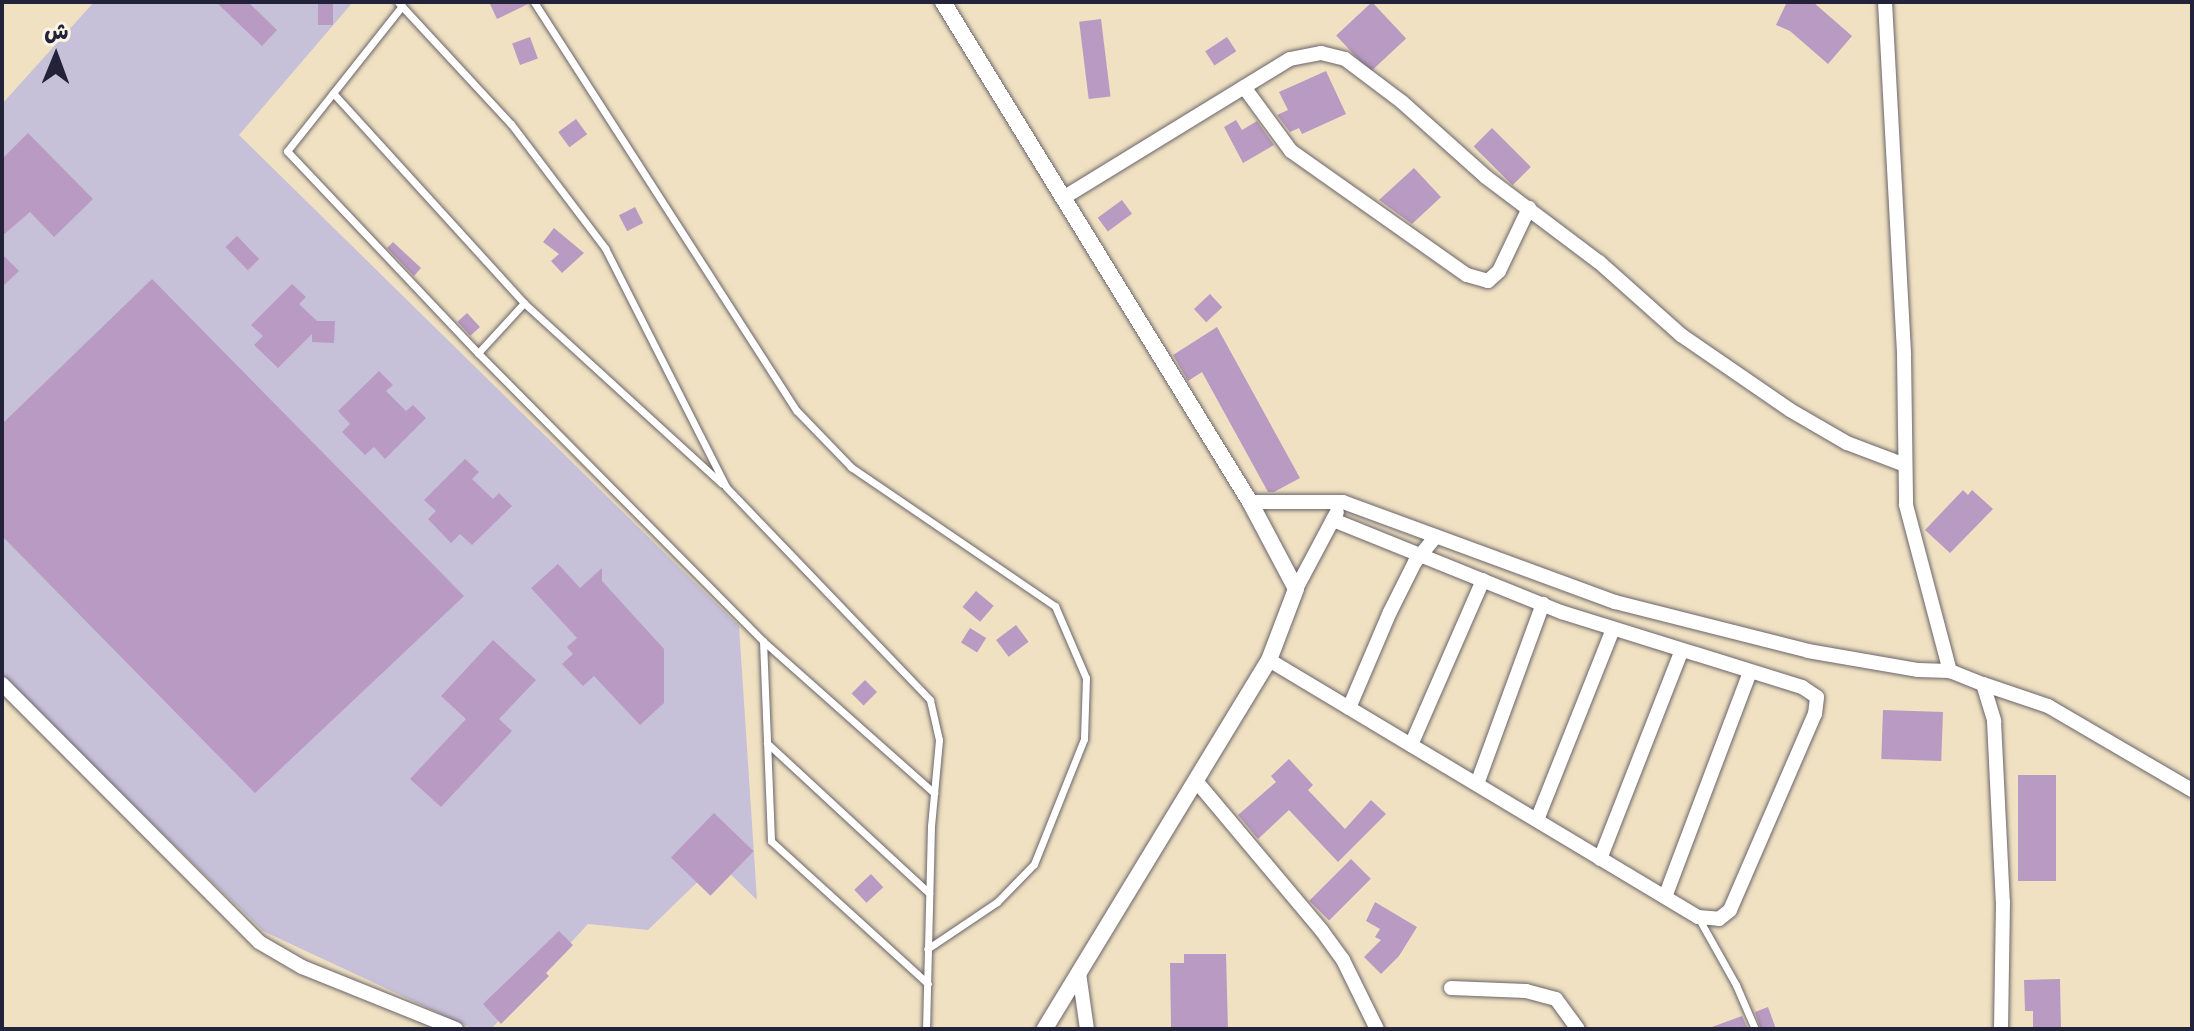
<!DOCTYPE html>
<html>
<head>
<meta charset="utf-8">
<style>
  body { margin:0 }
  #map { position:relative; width:2194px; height:1031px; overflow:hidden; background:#f0e1c2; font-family:Sriracha,"Playpen Sans Arabic",sans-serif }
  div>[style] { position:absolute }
  .industrial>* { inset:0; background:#c7c0d9 }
  .building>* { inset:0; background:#b99ac2; transform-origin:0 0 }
  .roads { filter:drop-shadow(0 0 2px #6a656a) drop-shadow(0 0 2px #6a656a) }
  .service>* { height:7px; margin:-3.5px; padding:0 3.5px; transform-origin:3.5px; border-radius:3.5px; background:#fff }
  .minor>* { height:14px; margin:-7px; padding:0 7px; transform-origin:7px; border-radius:7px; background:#fff }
  .tertiary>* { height:16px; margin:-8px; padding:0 8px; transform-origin:8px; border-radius:8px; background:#fff }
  span { translate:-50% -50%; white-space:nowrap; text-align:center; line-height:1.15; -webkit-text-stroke:7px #fcf5e5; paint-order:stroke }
  .frame { position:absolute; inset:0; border:4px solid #22223b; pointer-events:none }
  .north { position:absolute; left:16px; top:16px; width:80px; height:80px; -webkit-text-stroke:6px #fcf5e5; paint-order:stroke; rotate:1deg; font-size:22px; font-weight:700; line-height:32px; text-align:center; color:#22223b }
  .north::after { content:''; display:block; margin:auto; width:28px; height:36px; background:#22223b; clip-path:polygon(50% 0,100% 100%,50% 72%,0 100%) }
</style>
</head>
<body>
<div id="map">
  <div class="industrial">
    <i style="clip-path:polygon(94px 2px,353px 2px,239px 135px,739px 626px,757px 900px,718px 862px,648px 930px,588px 924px,491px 1029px,473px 1029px,263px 931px,2px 677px,2px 104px)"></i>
  </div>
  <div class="building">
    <i style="clip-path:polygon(216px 2px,248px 2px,277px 30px,262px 46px)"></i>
    <i style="left:318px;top:2px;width:15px;height:23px"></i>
    <i style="clip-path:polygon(489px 2px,528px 2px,528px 4px,497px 19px)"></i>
    <i style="left:1372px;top:2px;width:50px;height:49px;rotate:47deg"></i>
    <i style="clip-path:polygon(1787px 2px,1813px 2px,1852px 36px,1828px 64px,1790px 31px,1776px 25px)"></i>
    <i style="left:1101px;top:19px;width:78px;height:22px;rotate:83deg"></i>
    <i style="left:530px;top:37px;width:23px;height:19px;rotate:70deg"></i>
    <i style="left:1227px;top:37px;width:17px;height:26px;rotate:57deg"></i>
    <i style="clip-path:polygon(1326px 71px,1346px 114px,1302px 134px,1299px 128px,1290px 132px,1277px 115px,1288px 110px,1279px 92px)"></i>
    <i style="left:576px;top:119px;width:19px;height:22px;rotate:54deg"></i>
    <i style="clip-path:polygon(1236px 120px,1242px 130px,1257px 121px,1274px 145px,1243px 163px,1224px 127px)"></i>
    <i style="left:1492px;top:128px;width:55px;height:26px;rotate:45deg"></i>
    <i style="clip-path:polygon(28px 133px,93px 199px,54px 237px,30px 212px,2px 236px,2px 159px)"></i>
    <i style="clip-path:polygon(1414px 168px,1441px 197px,1412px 224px,1379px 200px)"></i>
    <i style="left:1122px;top:200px;width:17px;height:30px;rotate:54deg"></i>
    <i style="left:635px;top:207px;width:18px;height:18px;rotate:63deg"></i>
    <i style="clip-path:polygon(554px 228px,584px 253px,562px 273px,551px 261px,559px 254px,543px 242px)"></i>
    <i style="left:237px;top:236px;width:32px;height:16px;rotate:46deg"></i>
    <i style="clip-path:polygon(393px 242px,421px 268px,414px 276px,387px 248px)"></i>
    <i style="clip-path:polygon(2px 254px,19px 271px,2px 287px)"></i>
    <i style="clip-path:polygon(152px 279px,464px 596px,255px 793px,2px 536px,2px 424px)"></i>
    <i style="clip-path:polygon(292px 284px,306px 297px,299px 304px,317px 321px,335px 321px,334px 343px,312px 342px,312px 334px,278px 368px,254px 345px,263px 336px,251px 325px)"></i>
    <i style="left:1210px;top:294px;width:18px;height:22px;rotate:47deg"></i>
    <i style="left:467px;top:313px;width:19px;height:13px;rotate:47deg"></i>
    <i style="clip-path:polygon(1217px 327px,1300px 478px,1274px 492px,1268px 492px,1202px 372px,1188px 381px,1173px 355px)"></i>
    <i style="clip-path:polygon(379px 371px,393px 385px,386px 391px,406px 411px,413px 405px,426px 418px,385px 459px,374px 447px,365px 455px,342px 432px,350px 424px,338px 411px)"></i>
    <i style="clip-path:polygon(465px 459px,479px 472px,472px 479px,493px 499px,499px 493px,512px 506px,472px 545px,460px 534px,451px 543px,428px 519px,436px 511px,424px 500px)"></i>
    <i style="clip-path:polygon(1963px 490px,1968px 495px,1972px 490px,1993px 509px,1950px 553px,1925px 530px)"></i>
    <i style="clip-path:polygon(558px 564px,580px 588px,602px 568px,602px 581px,664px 649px,664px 703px,640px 725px,594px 676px,583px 686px,562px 664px,573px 654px,567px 647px,577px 638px,531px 588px)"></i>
    <i style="left:976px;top:591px;width:23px;height:21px;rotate:40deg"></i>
    <i style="left:1016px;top:625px;width:21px;height:25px;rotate:53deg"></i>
    <i style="left:970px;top:628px;width:19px;height:17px;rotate:32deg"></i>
    <i style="clip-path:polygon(493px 640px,536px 680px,499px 719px,512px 731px,441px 807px,410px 779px,466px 719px,441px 696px)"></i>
    <i style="left:865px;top:680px;width:17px;height:19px;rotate:45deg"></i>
    <i style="left:1883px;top:710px;width:60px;height:49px;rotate:2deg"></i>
    <i style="clip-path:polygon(1289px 759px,1313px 785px,1308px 790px,1345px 829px,1371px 800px,1386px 814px,1338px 862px,1289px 810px,1258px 839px,1238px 815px,1276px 782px,1271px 776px)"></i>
    <i style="left:2018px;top:775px;width:38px;height:106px"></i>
    <i style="left:714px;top:813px;width:55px;height:62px;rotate:44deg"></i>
    <i style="left:1351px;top:859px;width:28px;height:59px;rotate:45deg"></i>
    <i style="left:871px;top:874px;width:18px;height:23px;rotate:47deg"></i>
    <i style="clip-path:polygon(1375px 902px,1417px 927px,1399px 956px,1381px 974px,1364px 957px,1381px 940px,1375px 937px,1380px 929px,1366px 921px)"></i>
    <i style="clip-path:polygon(559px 931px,573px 945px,546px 973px,549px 976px,501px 1024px,483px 1004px)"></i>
    <i style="clip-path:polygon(1184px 954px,1226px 954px,1228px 1029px,1171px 1029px,1170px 963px,1184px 963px)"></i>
    <i style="clip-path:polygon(2060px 979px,2061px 1029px,2033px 1029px,2033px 1011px,2025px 1011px,2024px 980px)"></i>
    <i style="clip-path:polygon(1768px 1007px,1776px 1029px,1761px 1029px,1755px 1012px)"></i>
    <i style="clip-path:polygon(1742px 1016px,1748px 1029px,1713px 1029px,1712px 1027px)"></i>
  </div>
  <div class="roads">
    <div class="service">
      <i style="left:398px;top:2px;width:166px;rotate:47.2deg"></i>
      <i style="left:511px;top:124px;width:156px;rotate:52.8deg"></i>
      <i style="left:605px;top:248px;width:268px;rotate:63.1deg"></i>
      <i style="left:726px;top:487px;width:295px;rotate:46.2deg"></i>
      <i style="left:930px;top:700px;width:41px;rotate:77.3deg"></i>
      <i style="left:939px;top:740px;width:86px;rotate:95.3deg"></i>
      <i style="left:931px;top:826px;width:203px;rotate:91.4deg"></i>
      <i style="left:534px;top:2px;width:486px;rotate:57.3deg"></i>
      <i style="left:797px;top:411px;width:78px;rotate:46deg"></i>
      <i style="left:851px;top:467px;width:247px;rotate:34.3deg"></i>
      <i style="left:1055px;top:606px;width:78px;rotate:66.7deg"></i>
      <i style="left:1086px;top:678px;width:61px;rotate:91.9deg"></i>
      <i style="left:1084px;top:739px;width:135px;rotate:111.8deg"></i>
      <i style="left:1034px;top:864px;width:53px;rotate:134.2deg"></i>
      <i style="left:997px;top:902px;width:84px;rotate:146.1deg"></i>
      <i style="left:402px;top:6px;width:185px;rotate:128.4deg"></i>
      <i style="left:287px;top:151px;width:278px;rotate:46.6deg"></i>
      <i style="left:478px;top:353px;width:68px;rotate:-47.4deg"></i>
      <i style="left:524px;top:303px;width:268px;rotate:42.4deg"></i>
      <i style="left:333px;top:93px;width:284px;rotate:47.7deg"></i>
      <i style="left:478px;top:353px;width:405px;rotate:45.3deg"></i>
      <i style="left:763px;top:641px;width:229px;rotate:41.6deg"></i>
      <i style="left:763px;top:641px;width:200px;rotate:87.7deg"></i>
      <i style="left:771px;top:841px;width:212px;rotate:42.3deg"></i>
      <i style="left:767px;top:743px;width:221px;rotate:42.8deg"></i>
      <i style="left:1699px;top:919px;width:76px;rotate:60.7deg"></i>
      <i style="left:1736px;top:985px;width:48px;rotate:66.6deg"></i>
    </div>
    <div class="minor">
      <i style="left:1885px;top:2px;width:354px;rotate:86.9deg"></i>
      <i style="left:1904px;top:355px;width:150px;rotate:89.2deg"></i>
      <i style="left:1906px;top:505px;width:172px;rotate:75.2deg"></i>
      <i style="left:1244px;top:87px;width:79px;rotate:53.7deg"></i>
      <i style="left:1291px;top:151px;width:215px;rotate:35.2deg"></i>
      <i style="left:1467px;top:275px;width:22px;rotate:16deg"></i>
      <i style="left:1488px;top:281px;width:15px;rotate:-42deg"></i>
      <i style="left:1499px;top:271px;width:70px;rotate:-64.5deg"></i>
      <i style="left:1063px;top:198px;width:266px;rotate:-31.5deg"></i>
      <i style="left:1290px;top:59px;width:32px;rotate:-11deg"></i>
      <i style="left:1321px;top:53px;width:25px;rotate:14deg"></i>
      <i style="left:1345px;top:59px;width:71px;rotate:37deg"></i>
      <i style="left:1402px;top:102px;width:113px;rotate:41.8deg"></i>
      <i style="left:1486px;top:177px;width:141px;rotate:37deg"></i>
      <i style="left:1599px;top:262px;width:110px;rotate:41.7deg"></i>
      <i style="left:1681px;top:335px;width:132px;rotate:34.5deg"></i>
      <i style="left:1790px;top:410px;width:66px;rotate:30.1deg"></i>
      <i style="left:1847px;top:443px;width:62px;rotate:20.8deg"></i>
      <i style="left:1250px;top:502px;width:93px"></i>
      <i style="left:1343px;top:502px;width:290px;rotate:20.2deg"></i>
      <i style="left:1615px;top:602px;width:199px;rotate:14.2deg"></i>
      <i style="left:1808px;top:651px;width:112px;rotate:9.8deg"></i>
      <i style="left:1918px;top:670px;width:32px;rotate:2deg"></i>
      <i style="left:1950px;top:671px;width:35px;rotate:22deg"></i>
      <i style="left:1983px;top:684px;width:39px;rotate:73deg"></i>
      <i style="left:1994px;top:721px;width:181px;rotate:87.2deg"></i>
      <i style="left:2003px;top:902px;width:127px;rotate:90.9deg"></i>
      <i style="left:1296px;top:589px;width:87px;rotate:-62deg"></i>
      <i style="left:1269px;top:660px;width:500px;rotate:30.92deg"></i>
      <i style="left:1698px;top:917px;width:21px;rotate:5deg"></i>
      <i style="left:1719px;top:919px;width:14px;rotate:-39deg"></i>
      <i style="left:1730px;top:910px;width:214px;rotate:-66.6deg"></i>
      <i style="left:1815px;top:714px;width:17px;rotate:-83deg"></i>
      <i style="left:1817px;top:697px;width:18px;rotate:-146deg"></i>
      <i style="left:1802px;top:687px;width:252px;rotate:-162.7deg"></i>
      <i style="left:1561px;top:612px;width:246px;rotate:-158deg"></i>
      <i style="left:2px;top:684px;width:364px;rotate:45.1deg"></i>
      <i style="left:259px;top:942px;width:50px;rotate:30.2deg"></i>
      <i style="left:302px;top:967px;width:166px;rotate:21.9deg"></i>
      <i style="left:1983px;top:684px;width:69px;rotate:18.7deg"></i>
      <i style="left:2048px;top:706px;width:167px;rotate:30.3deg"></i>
      <i style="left:1349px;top:708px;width:104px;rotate:-66.9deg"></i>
      <i style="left:1390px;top:612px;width:56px;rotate:-63.4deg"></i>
      <i style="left:1415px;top:562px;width:33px;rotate:-51deg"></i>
      <i style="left:1411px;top:745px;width:180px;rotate:-66.4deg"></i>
      <i style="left:1197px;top:782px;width:194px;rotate:50deg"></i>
      <i style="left:1322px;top:931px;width:36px;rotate:54deg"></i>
      <i style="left:1343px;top:960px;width:77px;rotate:63.8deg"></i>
      <i style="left:1477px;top:784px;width:192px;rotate:-69.9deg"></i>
      <i style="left:1537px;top:820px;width:206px;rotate:-68.3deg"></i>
      <i style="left:1600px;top:859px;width:222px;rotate:-68.6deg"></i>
      <i style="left:1665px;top:897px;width:241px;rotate:-69.3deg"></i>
      <i style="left:1079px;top:973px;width:57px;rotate:81.9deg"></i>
      <i style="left:1451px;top:988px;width:75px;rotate:2.3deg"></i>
      <i style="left:1526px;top:991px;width:31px;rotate:15deg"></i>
      <i style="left:1556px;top:999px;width:37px;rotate:54deg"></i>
    </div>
    <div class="tertiary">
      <i style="left:943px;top:2px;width:587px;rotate:58.45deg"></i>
      <i style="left:1250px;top:502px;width:98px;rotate:62.1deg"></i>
      <i style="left:1296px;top:589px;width:76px;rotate:110.8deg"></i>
      <i style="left:1269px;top:660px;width:432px;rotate:121.3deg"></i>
    </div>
  </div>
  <div class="frame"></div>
  <div class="north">ش</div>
</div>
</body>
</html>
